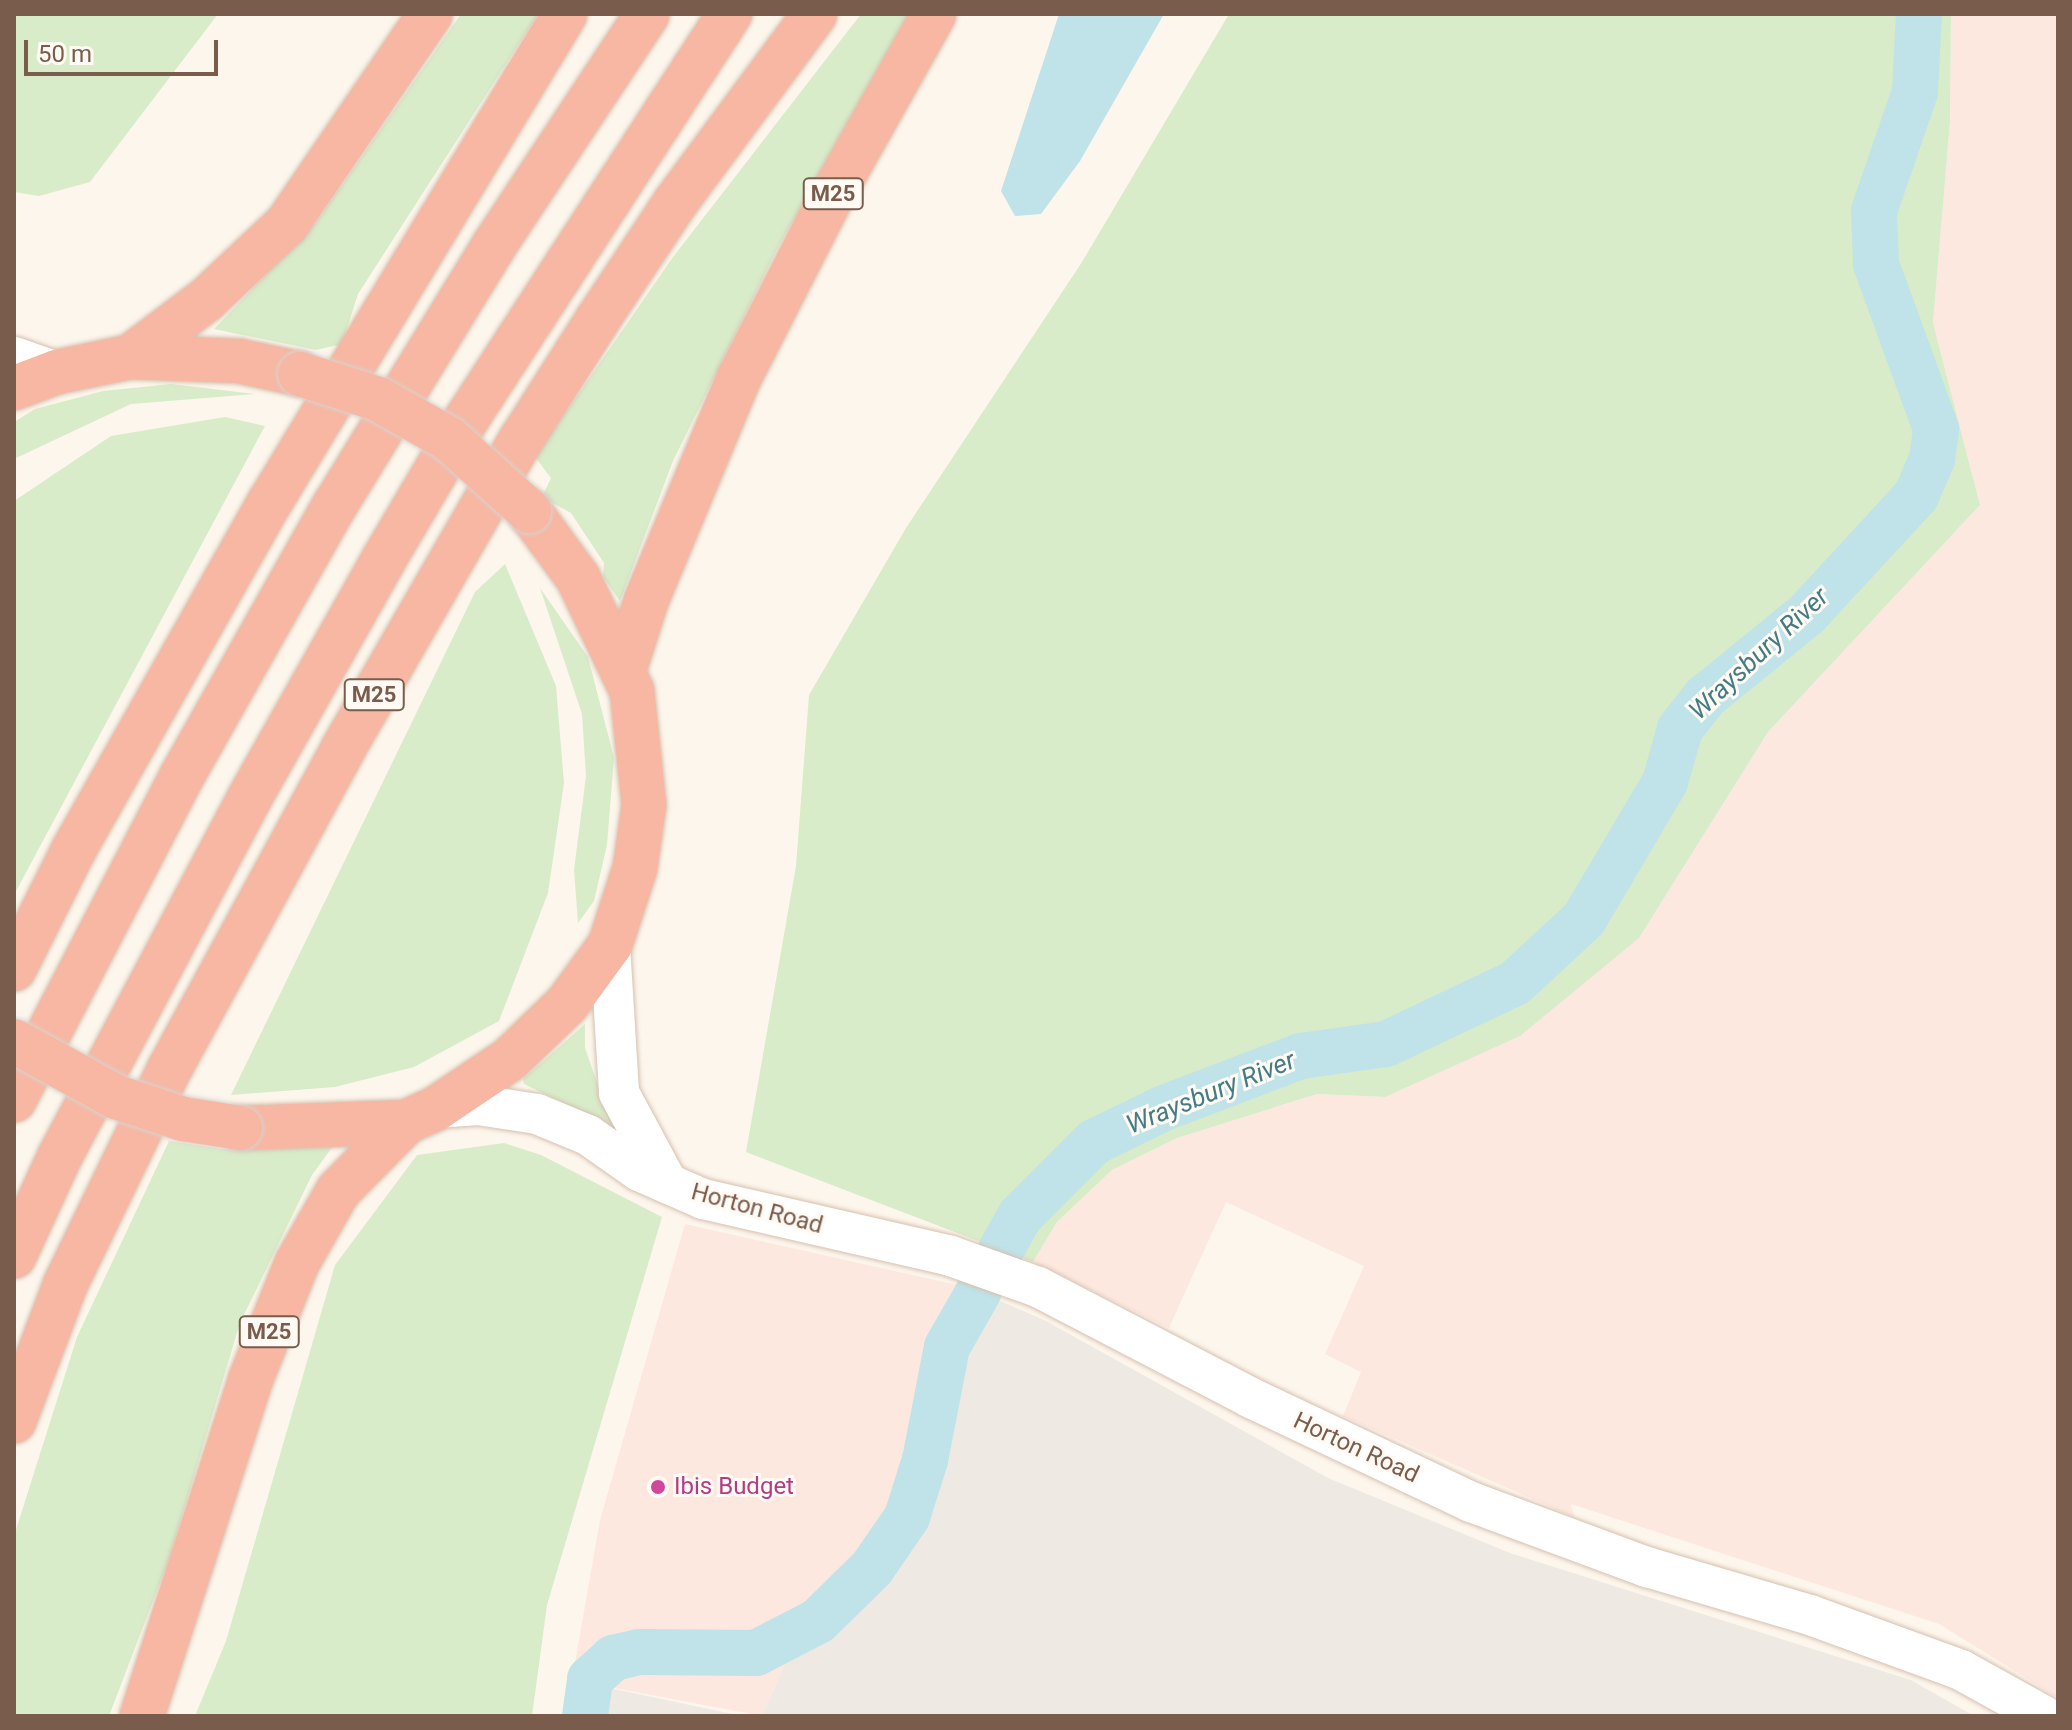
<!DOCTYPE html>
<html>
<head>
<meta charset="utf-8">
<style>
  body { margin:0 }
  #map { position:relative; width:2072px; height:1730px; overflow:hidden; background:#fdf6ec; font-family:Roboto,sans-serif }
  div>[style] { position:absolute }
  .commercial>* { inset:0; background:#fde8e0 }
  .industrial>* { inset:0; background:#efe9e4 }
  .green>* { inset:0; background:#d8ecc9 }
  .water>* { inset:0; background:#bfe3e8 }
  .river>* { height:46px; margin:-23px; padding:0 23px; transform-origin:23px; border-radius:23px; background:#bfe3e8 }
  .roads { filter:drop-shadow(0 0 2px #d6c0b0) drop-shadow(0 0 2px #d6c0b0) }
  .secondary>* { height:40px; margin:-20px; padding:0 20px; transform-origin:20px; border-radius:20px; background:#fff }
  .highway>* { height:44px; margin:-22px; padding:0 22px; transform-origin:22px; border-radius:22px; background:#f7b7a3 }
  .bridges { filter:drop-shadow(0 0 2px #dad1cd) drop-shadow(0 0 2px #dad1cd) }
  .highway-bridge>* { height:44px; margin:-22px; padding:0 22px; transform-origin:22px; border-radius:22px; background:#f7b7a3 }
  .dots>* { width:22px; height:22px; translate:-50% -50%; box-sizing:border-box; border:4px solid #fffaf3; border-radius:50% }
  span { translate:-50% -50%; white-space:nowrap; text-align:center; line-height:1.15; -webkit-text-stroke:6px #fffaf3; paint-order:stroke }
  .shield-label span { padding:2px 6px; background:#fffaf3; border:2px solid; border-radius:6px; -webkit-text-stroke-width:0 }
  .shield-label { font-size:22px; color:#7a5c4d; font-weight:700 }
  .street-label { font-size:24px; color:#7a5c4d }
  .hotel-label { font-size:24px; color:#b23c85 }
  .left { translate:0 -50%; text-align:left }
  .water-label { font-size:26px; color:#437c86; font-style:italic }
  .frame { position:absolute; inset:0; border:16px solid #7a5c4d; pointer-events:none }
  .scale { position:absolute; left:24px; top:40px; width:194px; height:36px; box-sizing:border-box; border:4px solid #7a5c4d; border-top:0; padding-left:10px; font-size:24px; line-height:28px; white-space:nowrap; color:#7a5c4d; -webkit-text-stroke:6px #fffaf3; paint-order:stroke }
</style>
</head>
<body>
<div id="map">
  <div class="commercial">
    <i style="clip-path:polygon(1951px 14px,2058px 14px,2058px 1698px,1939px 1624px,1571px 1504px,1574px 1517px,1343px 1416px,1361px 1372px,1325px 1354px,1364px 1266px,1226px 1202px,1169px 1328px,1033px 1262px,1057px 1222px,1112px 1170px,1177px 1138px,1317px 1094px,1385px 1097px,1639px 938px,1768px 732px,1980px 505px,1933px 323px,1950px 122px)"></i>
    <i style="clip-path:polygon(685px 1224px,971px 1288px,923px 1379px,888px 1522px,875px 1549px,805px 1618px,762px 1716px,572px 1680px,600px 1520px)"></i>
  </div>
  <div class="industrial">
    <i style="clip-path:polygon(971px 1288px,1046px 1321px,1328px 1478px,1510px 1553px,1911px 1680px,1974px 1716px,762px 1716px,805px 1618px,875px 1549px,888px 1522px,923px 1379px)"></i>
    <i style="clip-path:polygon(572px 1680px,742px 1716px,567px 1716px)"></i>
  </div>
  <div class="green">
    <i style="clip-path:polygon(14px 14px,218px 14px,90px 182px,39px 196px,14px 192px)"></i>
    <i style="clip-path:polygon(461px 14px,538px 14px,358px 294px,342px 344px,316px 350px,214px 329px,315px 224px)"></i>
    <i style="clip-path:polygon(861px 14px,912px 14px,777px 249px,673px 461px,620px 601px,603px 577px,604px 563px,571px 513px,542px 497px,551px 478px,535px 457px,673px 257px)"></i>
    <i style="clip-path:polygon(1229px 14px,1951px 14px,1950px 122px,1933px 323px,1980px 505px,1768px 732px,1639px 938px,1520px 1036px,1385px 1097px,1317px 1094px,1177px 1138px,1112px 1170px,1057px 1222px,1033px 1262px,746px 1152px,796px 866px,809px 695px,906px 528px,1082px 262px)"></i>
    <i style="clip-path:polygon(171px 384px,255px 394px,131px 404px,14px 459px,14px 422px,35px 409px,103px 391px)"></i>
    <i style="clip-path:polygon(225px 417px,265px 426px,14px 895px,14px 501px,111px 436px)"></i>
    <i style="clip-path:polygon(505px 564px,556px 686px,564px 783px,548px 893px,499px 1021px,414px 1067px,335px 1087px,231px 1095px,475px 592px)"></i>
    <i style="clip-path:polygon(540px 588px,588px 657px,614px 758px,607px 845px,594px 901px,578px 923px,574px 870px,586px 776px,582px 714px)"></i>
    <i style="clip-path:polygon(585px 1024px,585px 1048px,607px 1111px,647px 1166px,583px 1112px,524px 1084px,523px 1079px)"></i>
    <i style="clip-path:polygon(169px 1141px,222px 1149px,336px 1142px,312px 1175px,240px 1323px,169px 1559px,109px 1716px,14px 1716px,14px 1536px,77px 1337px)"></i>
    <i style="clip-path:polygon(504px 1143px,541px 1155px,662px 1217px,547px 1605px,532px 1716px,195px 1716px,226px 1641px,335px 1265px,417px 1155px)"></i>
  </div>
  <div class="water">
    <i style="clip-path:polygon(1059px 14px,1164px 14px,1080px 161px,1041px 214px,1015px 216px,1001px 191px)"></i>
  </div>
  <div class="river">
    <i style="left:1001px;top:1250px;width:39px;rotate:-61deg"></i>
    <i style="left:1020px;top:1216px;width:105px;rotate:-45deg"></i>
    <i style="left:1094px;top:1142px;width:78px;rotate:-25.9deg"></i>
    <i style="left:1164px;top:1108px;width:147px;rotate:-20.8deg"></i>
    <i style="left:1301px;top:1056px;width:86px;rotate:-8deg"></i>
    <i style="left:1386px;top:1044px;width:143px;rotate:-25.3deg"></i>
    <i style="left:1515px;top:983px;width:94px;rotate:-42.8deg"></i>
    <i style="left:1584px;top:919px;width:159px;rotate:-59.4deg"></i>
    <i style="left:1665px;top:782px;width:55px;rotate:-74.2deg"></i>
    <i style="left:1680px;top:729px;width:41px;rotate:-52deg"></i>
    <i style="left:1705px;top:697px;width:132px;rotate:-39.1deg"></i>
    <i style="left:1807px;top:614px;width:161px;rotate:-47.3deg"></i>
    <i style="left:1916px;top:496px;width:40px;rotate:-66.6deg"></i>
    <i style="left:1932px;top:459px;width:30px;rotate:-82deg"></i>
    <i style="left:1936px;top:429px;width:176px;rotate:-110deg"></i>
    <i style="left:1876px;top:264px;width:53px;rotate:-92.2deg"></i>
    <i style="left:1874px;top:211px;width:126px;rotate:-71deg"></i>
    <i style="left:1915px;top:92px;width:78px;rotate:-87.1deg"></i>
    <i style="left:585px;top:1716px;width:37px;rotate:-82deg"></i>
    <i style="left:590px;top:1679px;width:31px;rotate:-42deg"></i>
    <i style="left:613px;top:1658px;width:26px;rotate:-13deg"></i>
    <i style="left:638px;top:1652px;width:118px;rotate:0.5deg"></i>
    <i style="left:756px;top:1653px;width:70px;rotate:-27.3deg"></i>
    <i style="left:818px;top:1621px;width:76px;rotate:-44.5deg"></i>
    <i style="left:872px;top:1568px;width:62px;rotate:-55.5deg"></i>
    <i style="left:907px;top:1517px;width:60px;rotate:-72.5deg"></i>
    <i style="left:925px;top:1460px;width:115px;rotate:-79deg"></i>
    <i style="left:947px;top:1347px;width:64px;rotate:-60.3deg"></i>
  </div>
  <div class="roads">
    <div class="secondary">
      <i style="left:14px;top:357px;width:46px;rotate:19.2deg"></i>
      <i style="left:610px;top:945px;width:148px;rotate:86.5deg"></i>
      <i style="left:619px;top:1093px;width:103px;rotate:61.7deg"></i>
      <i style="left:437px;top:1108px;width:41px;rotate:-4.2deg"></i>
      <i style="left:478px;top:1105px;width:60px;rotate:8.7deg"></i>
      <i style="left:537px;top:1114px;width:55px;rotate:22.4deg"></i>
      <i style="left:588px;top:1135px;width:62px;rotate:35.2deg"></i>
      <i style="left:639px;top:1171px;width:70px;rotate:23.6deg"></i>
      <i style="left:703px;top:1199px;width:254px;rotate:12.9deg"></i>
      <i style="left:951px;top:1256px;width:92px;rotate:19.6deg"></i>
      <i style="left:1038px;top:1287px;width:240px;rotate:27.5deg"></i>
      <i style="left:1251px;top:1398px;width:243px;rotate:25.3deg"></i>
      <i style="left:1471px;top:1502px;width:188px;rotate:20.3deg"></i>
      <i style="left:1647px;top:1567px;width:170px;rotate:16.4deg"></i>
      <i style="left:1810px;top:1615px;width:161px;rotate:20deg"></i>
      <i style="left:1961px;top:1670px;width:95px;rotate:29deg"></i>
    </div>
    <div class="highway">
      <i style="left:130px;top:357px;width:95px;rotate:-36.9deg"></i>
      <i style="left:206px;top:300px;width:111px;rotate:-43.2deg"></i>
      <i style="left:287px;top:224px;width:254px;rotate:-55.7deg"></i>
      <i style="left:14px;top:388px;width:46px;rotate:-20.4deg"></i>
      <i style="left:57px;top:372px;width:75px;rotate:-11.6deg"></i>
      <i style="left:130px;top:357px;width:109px;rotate:2.1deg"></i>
      <i style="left:239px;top:361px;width:62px;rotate:12deg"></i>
      <i style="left:625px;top:667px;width:69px;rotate:-72.3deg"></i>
      <i style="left:646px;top:601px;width:242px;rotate:-67.4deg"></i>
      <i style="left:739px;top:378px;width:199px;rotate:-63deg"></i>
      <i style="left:829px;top:201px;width:214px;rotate:-60.7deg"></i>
      <i style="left:14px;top:969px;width:132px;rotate:-63.4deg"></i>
      <i style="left:73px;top:851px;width:401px;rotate:-60.6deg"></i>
      <i style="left:270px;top:502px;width:570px;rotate:-58.85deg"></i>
      <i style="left:14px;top:1100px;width:365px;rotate:-62.6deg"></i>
      <i style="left:182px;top:776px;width:311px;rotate:-60.6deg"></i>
      <i style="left:335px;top:505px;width:303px;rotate:-58.5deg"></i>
      <i style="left:493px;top:247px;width:279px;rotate:-56.5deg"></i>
      <i style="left:240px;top:1128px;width:166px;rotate:-2.1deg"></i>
      <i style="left:406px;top:1122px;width:34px;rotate:-24deg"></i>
      <i style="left:437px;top:1108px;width:88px;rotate:-33.9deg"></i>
      <i style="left:510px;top:1059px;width:79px;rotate:-44deg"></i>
      <i style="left:567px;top:1004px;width:73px;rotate:-53.9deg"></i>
      <i style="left:610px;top:945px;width:81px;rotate:-72deg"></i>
      <i style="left:635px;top:868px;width:64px;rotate:-81.9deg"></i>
      <i style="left:644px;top:805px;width:115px;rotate:-96deg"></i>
      <i style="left:632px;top:691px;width:125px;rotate:-115.5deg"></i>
      <i style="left:578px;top:578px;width:83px;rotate:-126.2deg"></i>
      <i style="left:14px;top:1256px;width:110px;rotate:-65.3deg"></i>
      <i style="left:60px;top:1156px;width:406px;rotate:-62.1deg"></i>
      <i style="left:250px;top:797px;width:273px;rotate:-60.6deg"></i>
      <i style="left:384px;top:559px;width:158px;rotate:-59.5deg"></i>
      <i style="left:464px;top:423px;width:488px;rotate:-57deg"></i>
      <i style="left:14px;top:1421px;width:145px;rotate:-69.4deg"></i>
      <i style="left:65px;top:1285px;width:241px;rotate:-64.2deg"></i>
      <i style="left:170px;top:1068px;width:363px;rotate:-61.5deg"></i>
      <i style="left:343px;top:749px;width:357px;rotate:-60.1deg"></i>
      <i style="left:521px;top:440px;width:143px;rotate:-57.5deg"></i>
      <i style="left:598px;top:319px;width:139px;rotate:-56.4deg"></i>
      <i style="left:675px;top:203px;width:235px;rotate:-53.5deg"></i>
      <i style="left:142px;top:1716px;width:352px;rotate:-72.1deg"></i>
      <i style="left:250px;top:1381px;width:127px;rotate:-68.3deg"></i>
      <i style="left:297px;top:1263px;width:83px;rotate:-60.3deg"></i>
      <i style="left:338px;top:1191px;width:97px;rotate:-45.4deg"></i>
    </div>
  </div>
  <div class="bridges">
    <div class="highway-bridge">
      <i style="left:300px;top:374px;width:82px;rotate:17.8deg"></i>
      <i style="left:378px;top:399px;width:81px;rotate:29.4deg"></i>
      <i style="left:449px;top:439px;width:108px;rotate:42deg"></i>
      <i style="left:14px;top:1041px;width:116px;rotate:28.8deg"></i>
      <i style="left:116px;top:1097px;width:71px;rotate:18.2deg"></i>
      <i style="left:183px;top:1119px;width:58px;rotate:9deg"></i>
    </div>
  </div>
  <div class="dots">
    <i style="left:658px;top:1487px;background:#d1479c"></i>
  </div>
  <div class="shield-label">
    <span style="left:833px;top:194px">M25</span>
    <span style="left:374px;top:695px">M25</span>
    <span style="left:269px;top:1332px">M25</span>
  </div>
  <div class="street-label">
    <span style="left:757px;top:1209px;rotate:15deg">Horton Road</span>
    <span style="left:1356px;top:1448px;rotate:25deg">Horton Road</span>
  </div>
  <div class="hotel-label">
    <span class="left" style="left:674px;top:1487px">Ibis Budget</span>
  </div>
  <div class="water-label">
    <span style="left:1759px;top:654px;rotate:-43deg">Wraysbury River</span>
    <span style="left:1211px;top:1093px;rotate:-22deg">Wraysbury River</span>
  </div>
  <div class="frame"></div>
  <div class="scale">50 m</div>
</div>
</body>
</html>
